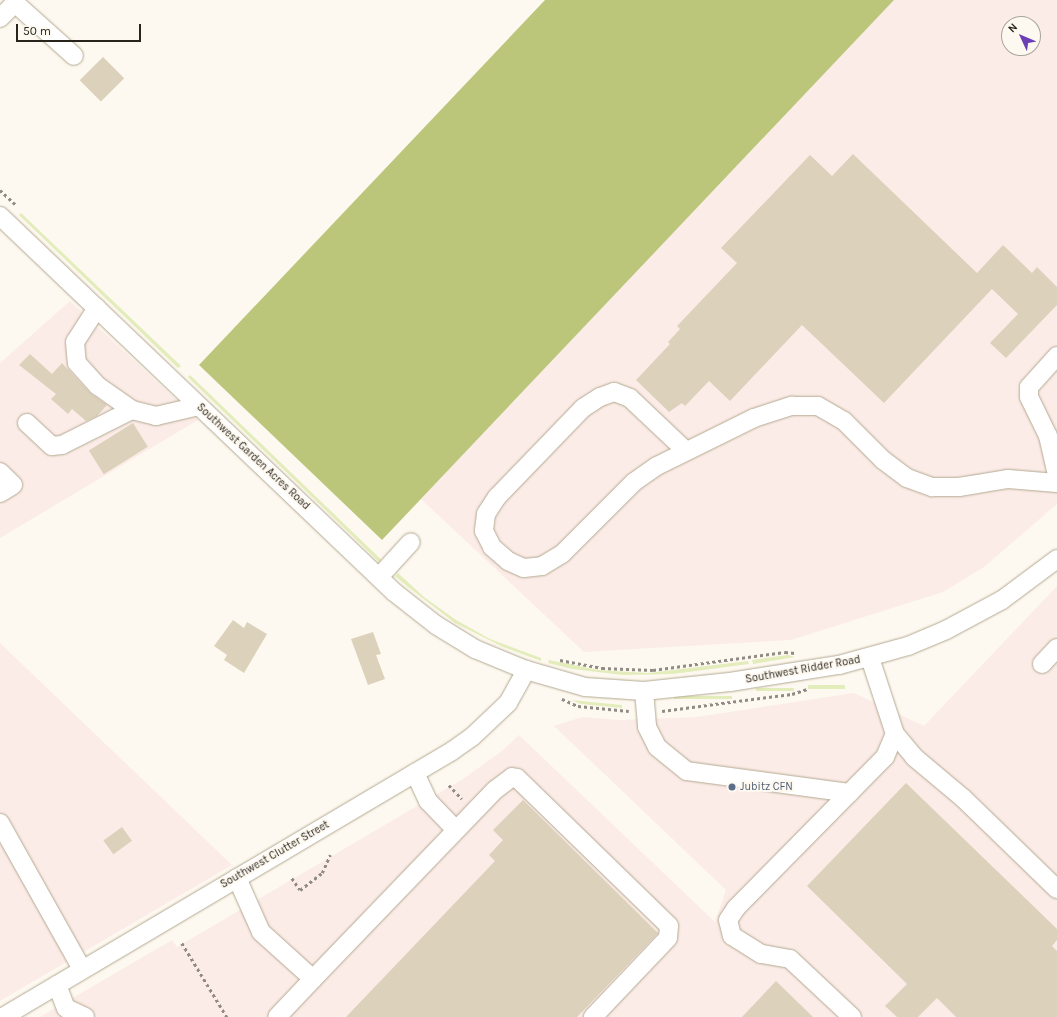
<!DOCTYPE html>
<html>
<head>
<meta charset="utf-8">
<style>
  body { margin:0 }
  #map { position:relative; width:1057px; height:1017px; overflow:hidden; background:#fef9f0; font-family:Karla,sans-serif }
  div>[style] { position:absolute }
  .industrial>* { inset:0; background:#fcece7 }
  .green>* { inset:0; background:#e3ecbb; transform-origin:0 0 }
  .forest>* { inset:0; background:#bbc67b }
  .building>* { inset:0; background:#dcd1ba; transform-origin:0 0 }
  .path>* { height:2.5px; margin-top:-1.25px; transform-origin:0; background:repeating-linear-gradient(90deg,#908c83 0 3px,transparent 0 6px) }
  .roads { filter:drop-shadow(0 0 1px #b3a992) drop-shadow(0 0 1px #b3a992) }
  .minor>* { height:18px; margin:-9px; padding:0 9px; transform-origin:9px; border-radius:9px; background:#fff }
  .dots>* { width:11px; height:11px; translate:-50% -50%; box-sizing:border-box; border:2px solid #fef9f0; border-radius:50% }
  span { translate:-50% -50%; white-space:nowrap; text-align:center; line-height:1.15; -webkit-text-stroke:4px #fef9f0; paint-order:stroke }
  .street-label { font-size:11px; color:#28241b }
  .service-label { font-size:11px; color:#4e5e75 }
  .left { translate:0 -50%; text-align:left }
  .north { position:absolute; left:1001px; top:16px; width:40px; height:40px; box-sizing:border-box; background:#fef9f0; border:1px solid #a8a49b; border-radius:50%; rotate:314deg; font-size:11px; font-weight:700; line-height:16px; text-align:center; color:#28241b }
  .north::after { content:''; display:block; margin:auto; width:14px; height:18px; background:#6c3fb7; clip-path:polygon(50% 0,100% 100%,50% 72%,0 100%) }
  .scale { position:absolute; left:16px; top:24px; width:125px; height:18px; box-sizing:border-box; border:2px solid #28241b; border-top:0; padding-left:5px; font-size:12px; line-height:14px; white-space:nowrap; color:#28241b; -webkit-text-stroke:3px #fef9f0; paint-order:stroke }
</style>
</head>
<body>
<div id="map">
  <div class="industrial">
    <i style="clip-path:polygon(evenodd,894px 0,1057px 0,1057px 504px,984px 567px,943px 592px,791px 640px,584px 652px,421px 499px,894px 0,1009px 24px,1033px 24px,1033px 48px,1009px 48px,1009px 24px)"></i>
    <i style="clip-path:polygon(70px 301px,198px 420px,0 538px,0 363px)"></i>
    <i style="clip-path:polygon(1057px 586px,1057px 1017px,40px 1017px,172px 940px,177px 947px,463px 779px,502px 751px,519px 735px,715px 922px,726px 890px,554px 726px,582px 717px,620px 720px,697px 717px,854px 693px,924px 726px)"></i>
    <i style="clip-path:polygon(0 643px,232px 865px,0 1001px)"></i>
  </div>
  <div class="green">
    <i style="clip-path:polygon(21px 213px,181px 366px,178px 368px,19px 215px)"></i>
    <i style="left:190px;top:375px;width:266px;height:3px;rotate:44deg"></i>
    <i style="clip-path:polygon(398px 573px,424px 597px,456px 620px,490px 639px,541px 658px,541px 661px,503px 647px,455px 623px,408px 587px,395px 576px)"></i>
    <i style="clip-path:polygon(788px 655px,795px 657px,753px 664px,752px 660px)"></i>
    <i style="clip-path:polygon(549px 660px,598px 670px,648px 673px,748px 661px,749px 664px,673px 674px,623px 675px,572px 669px,548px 663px)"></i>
    <i style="left:845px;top:685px;width:4px;height:37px;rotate:90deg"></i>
    <i style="left:794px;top:688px;width:3px;height:38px;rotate:90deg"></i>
    <i style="left:732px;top:696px;width:3px;height:58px;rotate:90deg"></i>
    <i style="clip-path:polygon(571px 700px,622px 705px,622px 708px,581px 704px)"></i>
  </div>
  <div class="forest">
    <i style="clip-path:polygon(545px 0,894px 0,382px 540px,199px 365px)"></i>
  </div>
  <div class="building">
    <i style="left:103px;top:57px;width:30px;height:33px;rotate:45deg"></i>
    <i style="clip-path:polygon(853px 154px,977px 273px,1003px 245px,1032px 273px,1037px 267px,1057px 287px,1057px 305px,1006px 358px,990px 343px,1018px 314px,992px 289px,884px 403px,802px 325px,730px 401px,709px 381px,685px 406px,682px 403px,669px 412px,636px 380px,670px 344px,668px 342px,680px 329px,677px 326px,737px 263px,721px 248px,810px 155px,832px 176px)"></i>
    <i style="clip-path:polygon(30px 354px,52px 374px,62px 363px,90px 393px,107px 405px,97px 416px,86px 421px,72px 409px,68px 414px,51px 399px,56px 394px,19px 365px)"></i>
    <i style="left:133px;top:423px;width:28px;height:52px;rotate:58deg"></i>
    <i style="clip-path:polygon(233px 620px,244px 628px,247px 622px,267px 634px,244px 673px,224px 660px,227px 655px,214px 646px)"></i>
    <i style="clip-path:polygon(373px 632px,381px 654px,376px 655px,385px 679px,368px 685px,351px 639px)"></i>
    <i style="clip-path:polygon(906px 783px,1057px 929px,1057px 940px,1052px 946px,1057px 951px,1057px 1017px,956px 1017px,937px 998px,918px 1017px,897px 1017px,885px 1006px,907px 984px,807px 886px)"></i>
    <i style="clip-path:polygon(523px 800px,658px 933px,577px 1017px,346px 1017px,495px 861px,489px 855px,503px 840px,493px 830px)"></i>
    <i style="left:122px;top:827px;width:17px;height:23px;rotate:54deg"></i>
    <i style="clip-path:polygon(776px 981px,813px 1017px,742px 1017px)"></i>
  </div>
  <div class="path">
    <i style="left:0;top:190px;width:22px;rotate:43deg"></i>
    <i style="left:560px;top:660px;width:43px;rotate:10.8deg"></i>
    <i style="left:602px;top:668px;width:51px;rotate:2.2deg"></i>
    <i style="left:653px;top:670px;width:133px;rotate:-7.8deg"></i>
    <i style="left:785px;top:652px;width:10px;rotate:6deg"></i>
    <i style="left:562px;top:699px;width:17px;rotate:24deg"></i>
    <i style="left:578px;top:706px;width:51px;rotate:5.6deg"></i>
    <i style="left:662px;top:711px;width:131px;rotate:-7.5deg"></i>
    <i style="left:792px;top:694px;width:16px;rotate:-18deg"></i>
    <i style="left:449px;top:785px;width:19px;rotate:47deg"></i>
    <i style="left:292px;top:878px;width:14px;rotate:56deg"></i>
    <i style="left:300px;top:890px;width:28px;rotate:-38deg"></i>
    <i style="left:322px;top:873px;width:20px;rotate:-66deg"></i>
    <i style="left:182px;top:943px;width:87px;rotate:58.7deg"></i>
  </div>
  <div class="roads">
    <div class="minor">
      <i style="left:0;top:18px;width:21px;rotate:-45deg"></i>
      <i style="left:15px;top:3px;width:79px;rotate:41.9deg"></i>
      <i style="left:0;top:216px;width:545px;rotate:43.66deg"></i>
      <i style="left:394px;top:592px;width:53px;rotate:38.2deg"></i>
      <i style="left:436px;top:625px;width:46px;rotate:31.6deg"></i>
      <i style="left:475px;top:649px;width:55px;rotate:22.4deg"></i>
      <i style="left:526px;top:670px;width:61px;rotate:16.1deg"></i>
      <i style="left:585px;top:687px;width:59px;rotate:3.9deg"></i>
      <i style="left:644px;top:691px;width:86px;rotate:-6deg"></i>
      <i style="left:730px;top:682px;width:110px;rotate:-8.9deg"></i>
      <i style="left:839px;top:665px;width:72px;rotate:-15.4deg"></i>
      <i style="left:908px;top:646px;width:41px;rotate:-22.8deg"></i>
      <i style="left:946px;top:630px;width:64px;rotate:-28.2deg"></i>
      <i style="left:1002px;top:600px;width:69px;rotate:-36.7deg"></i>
      <i style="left:97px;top:308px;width:40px;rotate:122.9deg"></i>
      <i style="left:75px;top:342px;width:21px;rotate:85deg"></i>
      <i style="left:77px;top:363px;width:31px;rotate:48deg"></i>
      <i style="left:98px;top:386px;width:42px;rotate:35.2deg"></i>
      <i style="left:132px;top:410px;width:25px;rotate:14deg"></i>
      <i style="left:156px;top:416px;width:44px;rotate:-13.1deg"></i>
      <i style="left:1057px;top:356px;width:42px;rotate:132.1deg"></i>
      <i style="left:1029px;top:387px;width:10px;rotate:90deg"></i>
      <i style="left:1029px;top:397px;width:43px;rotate:64deg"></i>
      <i style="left:1048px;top:436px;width:40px;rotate:77deg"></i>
      <i style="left:27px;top:423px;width:34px;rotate:43deg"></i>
      <i style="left:52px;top:446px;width:10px;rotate:-6deg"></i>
      <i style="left:62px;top:445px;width:78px;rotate:-26.6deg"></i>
      <i style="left:686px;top:451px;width:77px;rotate:-136.6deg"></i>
      <i style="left:630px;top:398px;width:17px;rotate:-159deg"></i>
      <i style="left:614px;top:392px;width:15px;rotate:160deg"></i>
      <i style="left:600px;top:397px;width:20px;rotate:147deg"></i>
      <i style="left:583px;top:408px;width:124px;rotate:134deg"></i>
      <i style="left:497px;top:497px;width:20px;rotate:123deg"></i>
      <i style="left:486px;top:514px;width:17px;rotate:97deg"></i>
      <i style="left:484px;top:531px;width:18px;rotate:63deg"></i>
      <i style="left:492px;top:547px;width:21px;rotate:41deg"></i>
      <i style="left:508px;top:561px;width:17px;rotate:24deg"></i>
      <i style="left:524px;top:568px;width:18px;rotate:-6deg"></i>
      <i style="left:542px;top:566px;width:23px;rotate:-31deg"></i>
      <i style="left:562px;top:554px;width:102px;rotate:-45deg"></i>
      <i style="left:634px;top:482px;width:28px;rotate:-35deg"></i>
      <i style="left:657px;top:466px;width:108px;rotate:-26.3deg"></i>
      <i style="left:754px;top:418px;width:40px;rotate:-18deg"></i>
      <i style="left:792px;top:406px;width:26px"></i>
      <i style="left:818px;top:406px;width:30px;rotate:30deg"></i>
      <i style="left:844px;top:421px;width:55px;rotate:45deg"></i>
      <i style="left:883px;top:460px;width:30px;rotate:37deg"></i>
      <i style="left:907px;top:478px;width:27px;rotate:20deg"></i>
      <i style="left:932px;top:487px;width:27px"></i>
      <i style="left:959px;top:487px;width:50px;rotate:-9.3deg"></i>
      <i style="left:1008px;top:479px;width:49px;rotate:4.7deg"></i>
      <i style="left:0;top:472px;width:18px;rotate:45deg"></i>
      <i style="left:13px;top:485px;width:15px;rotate:148deg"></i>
      <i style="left:379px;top:577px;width:47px;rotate:-47.6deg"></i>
      <i style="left:870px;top:658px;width:80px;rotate:71.8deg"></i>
      <i style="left:895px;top:734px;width:30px;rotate:50deg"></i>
      <i style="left:914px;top:757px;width:64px;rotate:39.9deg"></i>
      <i style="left:963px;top:798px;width:131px;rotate:44.1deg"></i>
      <i style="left:1042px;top:664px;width:22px;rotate:-47deg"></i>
      <i style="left:644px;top:691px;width:36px;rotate:85deg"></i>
      <i style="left:647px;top:727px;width:22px;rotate:63deg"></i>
      <i style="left:657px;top:747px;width:38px;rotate:39deg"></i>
      <i style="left:687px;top:771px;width:164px;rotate:7.7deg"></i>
      <i style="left:415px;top:773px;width:31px;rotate:65deg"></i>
      <i style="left:428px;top:801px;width:40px;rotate:46deg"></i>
      <i style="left:0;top:823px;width:167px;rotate:60.7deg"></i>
      <i style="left:237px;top:878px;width:59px;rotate:66deg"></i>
      <i style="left:261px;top:932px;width:70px;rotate:42.1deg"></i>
      <i style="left:313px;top:979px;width:52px;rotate:133.5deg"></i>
      <i style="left:313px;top:979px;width:262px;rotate:-46.1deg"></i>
      <i style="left:495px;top:790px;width:21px;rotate:-37deg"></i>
      <i style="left:512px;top:777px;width:5px;rotate:11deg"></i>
      <i style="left:517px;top:778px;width:212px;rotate:44.2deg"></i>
      <i style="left:669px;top:926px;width:12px;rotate:95deg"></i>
      <i style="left:668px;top:938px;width:109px;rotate:133.5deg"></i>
      <i style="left:57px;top:985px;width:25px;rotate:69deg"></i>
      <i style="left:66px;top:1008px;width:21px;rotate:25deg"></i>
      <i style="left:3px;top:1017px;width:522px;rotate:-30.64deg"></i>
      <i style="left:452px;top:751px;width:24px;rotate:-35deg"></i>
      <i style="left:472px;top:737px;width:50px;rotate:-43.4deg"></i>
      <i style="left:508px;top:703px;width:38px;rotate:-61deg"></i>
      <i style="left:852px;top:1017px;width:85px;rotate:-136.9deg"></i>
      <i style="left:790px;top:959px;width:29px;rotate:-170deg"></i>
      <i style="left:761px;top:954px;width:34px;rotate:-148deg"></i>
      <i style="left:732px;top:936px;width:16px;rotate:-104deg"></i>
      <i style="left:728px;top:920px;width:14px;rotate:-56deg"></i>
      <i style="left:736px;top:908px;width:212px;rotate:-45.4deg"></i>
      <i style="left:885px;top:757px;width:25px;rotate:-67deg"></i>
    </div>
  </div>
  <div class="dots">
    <i style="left:732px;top:787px;background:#5c6f8a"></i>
  </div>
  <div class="street-label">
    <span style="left:253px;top:457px;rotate:43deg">Southwest Garden Acres Road</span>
    <span style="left:803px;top:670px;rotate:-10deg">Southwest Ridder Road</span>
    <span style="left:275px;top:855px;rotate:-30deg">Southwest Clutter Street</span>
  </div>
  <div class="service-label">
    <span class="left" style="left:740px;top:787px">Jubitz CFN</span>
  </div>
  <div class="north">N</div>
  <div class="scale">50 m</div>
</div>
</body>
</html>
